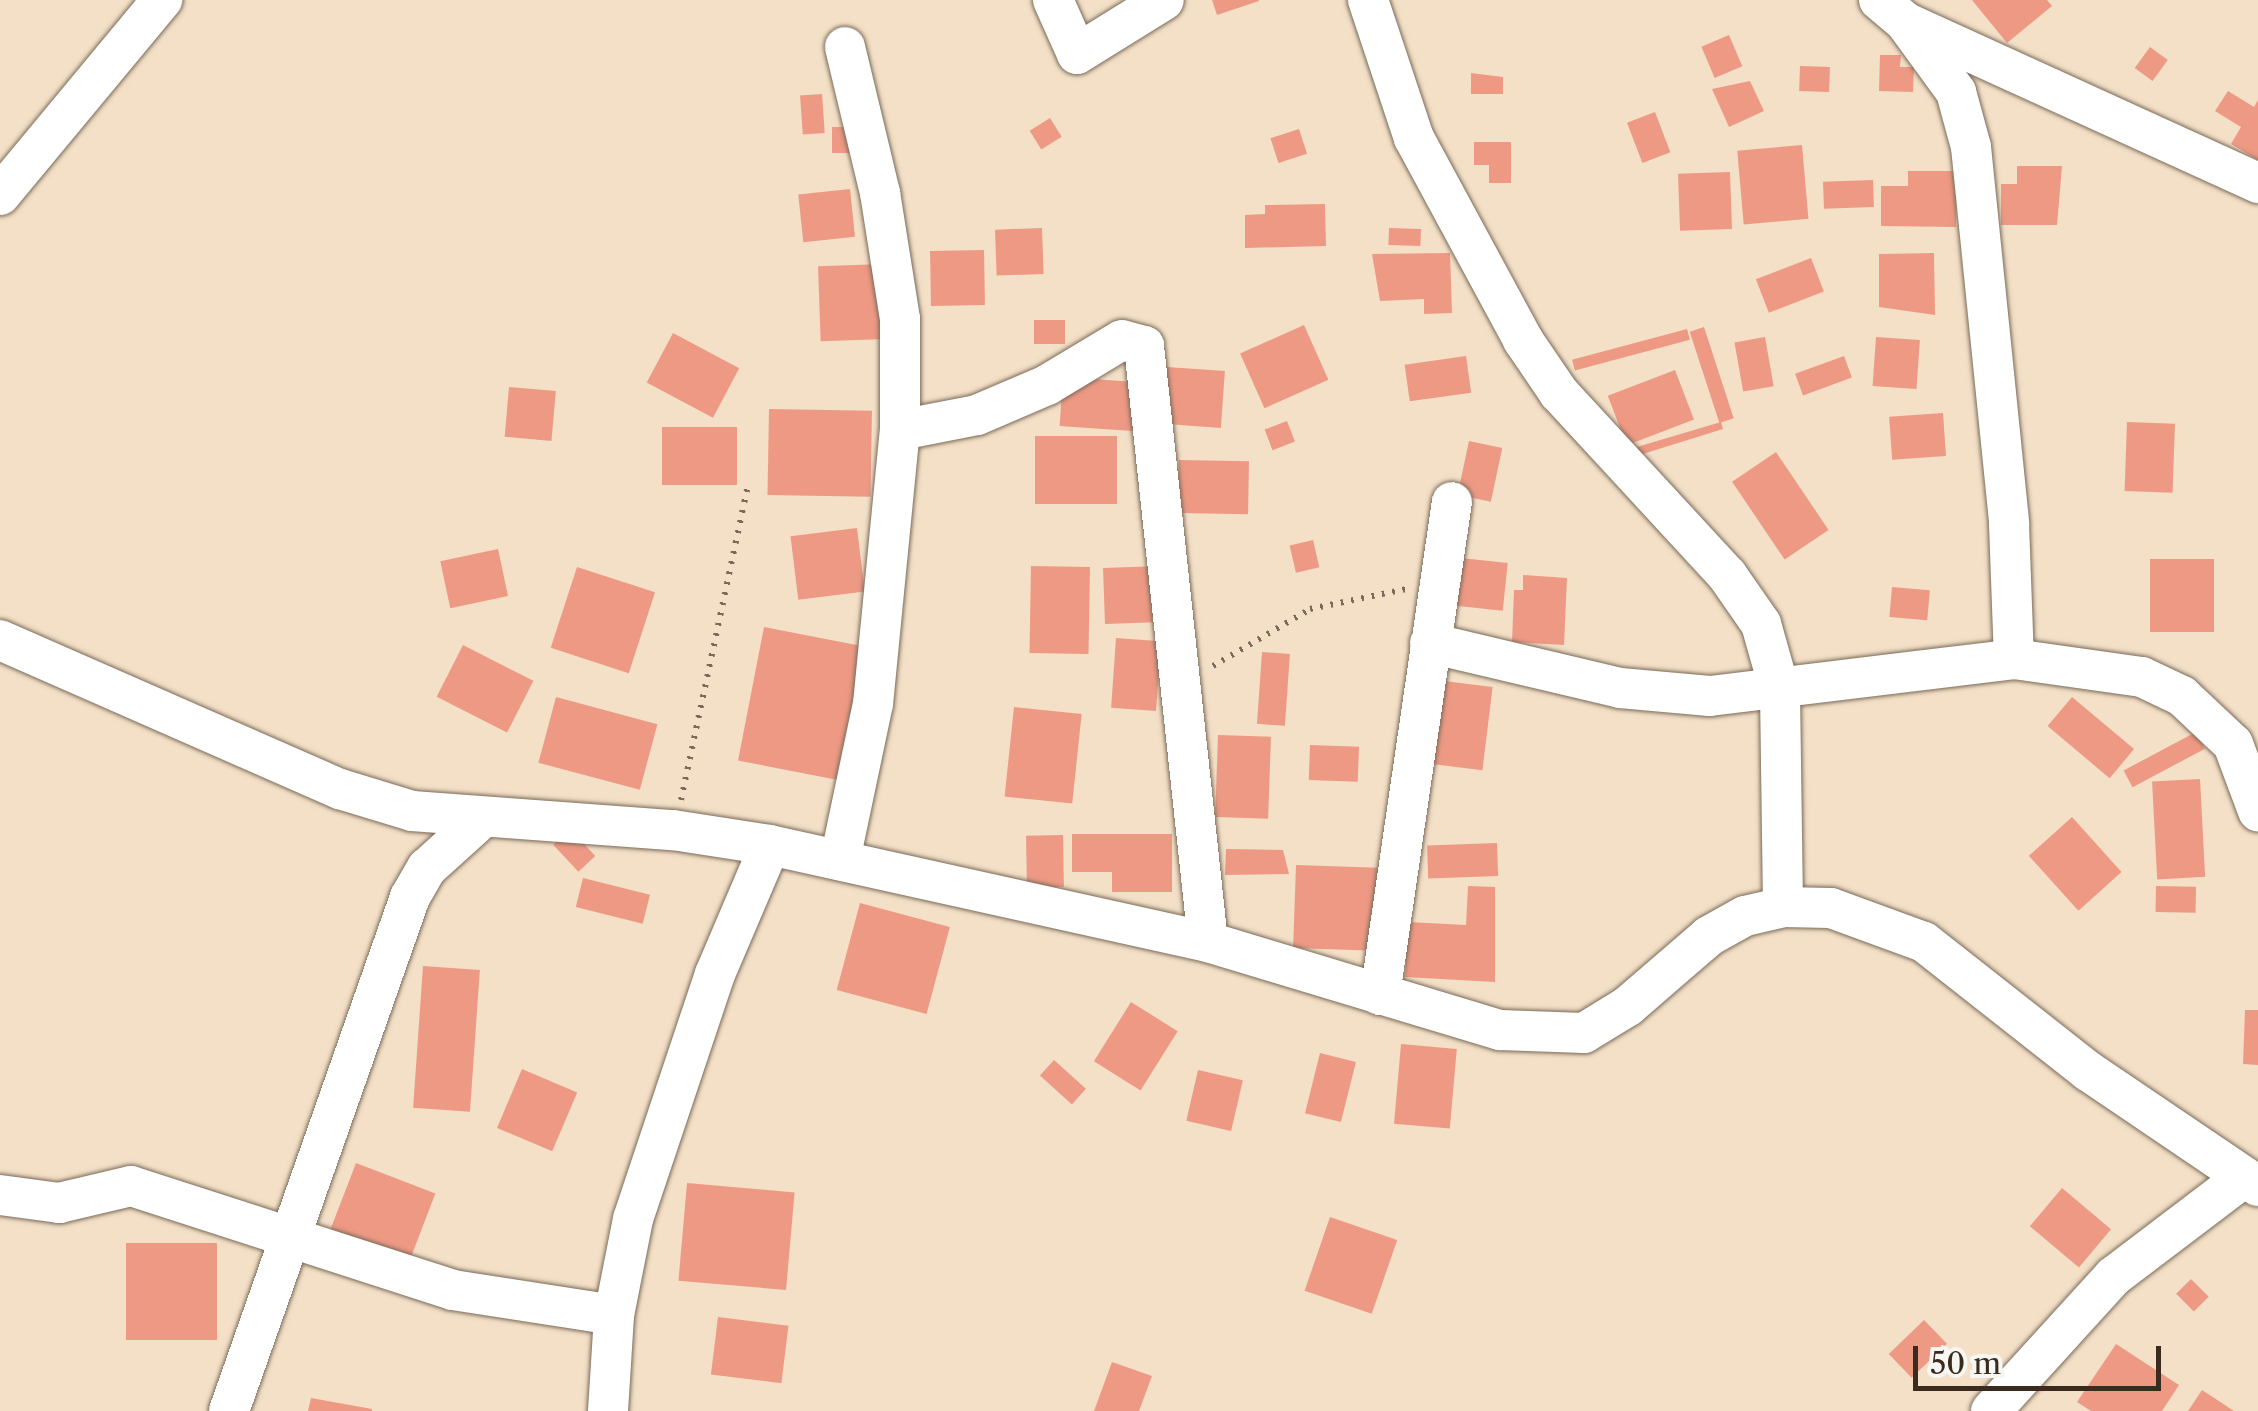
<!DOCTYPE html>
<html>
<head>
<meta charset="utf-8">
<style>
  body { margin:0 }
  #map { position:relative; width:2258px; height:1411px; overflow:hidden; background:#f3e0c7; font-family:"Libre Caslon Text",serif }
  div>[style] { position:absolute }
  .building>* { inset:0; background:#ee9984; transform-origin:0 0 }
  .path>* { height:6px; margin-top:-3px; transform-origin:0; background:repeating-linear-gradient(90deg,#7b6a59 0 2.5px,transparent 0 10.5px) }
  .roads { filter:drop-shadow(0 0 2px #7b6a59) drop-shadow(0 0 2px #7b6a59) }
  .minor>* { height:40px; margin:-20px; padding:0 20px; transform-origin:20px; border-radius:20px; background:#fff }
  span { translate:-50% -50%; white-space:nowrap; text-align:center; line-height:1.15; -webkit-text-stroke:8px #f6f6f2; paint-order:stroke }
  .scale { position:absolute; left:1913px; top:1346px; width:248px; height:45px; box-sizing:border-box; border:5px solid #3b2a1e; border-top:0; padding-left:12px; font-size:30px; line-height:35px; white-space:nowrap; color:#3b2a1e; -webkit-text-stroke:8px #f6f6f2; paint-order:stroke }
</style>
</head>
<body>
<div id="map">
  <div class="building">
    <i style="clip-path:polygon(1212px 0,1259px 0,1259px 1px,1217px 15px)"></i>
    <i style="clip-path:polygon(1972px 0,2047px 0,2052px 6px,2007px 43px)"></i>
    <i style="left:1729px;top:35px;width:34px;height:30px;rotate:67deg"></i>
    <i style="left:2150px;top:47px;width:22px;height:26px;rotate:36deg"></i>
    <i style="clip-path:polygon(1880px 55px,1901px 55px,1900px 67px,1914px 67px,1913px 92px,1879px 91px)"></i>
    <i style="left:1800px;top:66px;width:30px;height:25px;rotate:2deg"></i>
    <i style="clip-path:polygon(1471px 73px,1503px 77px,1503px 94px,1471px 94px)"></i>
    <i style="clip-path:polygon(1750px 81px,1764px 111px,1729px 127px,1712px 89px)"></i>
    <i style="clip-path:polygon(2228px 91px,2254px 107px,2258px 100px,2258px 160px,2231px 144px,2241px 127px,2215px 111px)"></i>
    <i style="left:822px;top:94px;width:39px;height:22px;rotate:86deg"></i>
    <i style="left:1655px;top:112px;width:43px;height:30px;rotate:69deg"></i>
    <i style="left:1050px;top:118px;width:22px;height:24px;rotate:58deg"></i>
    <i style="left:832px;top:127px;width:25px;height:26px"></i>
    <i style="left:1299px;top:129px;width:26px;height:30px;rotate:72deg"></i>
    <i style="clip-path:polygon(1474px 142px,1511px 142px,1511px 183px,1489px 183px,1489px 165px,1474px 165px)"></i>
    <i style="left:1802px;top:145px;width:74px;height:65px;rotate:85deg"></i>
    <i style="clip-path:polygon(2017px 166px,2062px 166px,2057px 225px,2001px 225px,2001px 184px,2017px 184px)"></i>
    <i style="clip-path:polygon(1908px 171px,1957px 171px,1956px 227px,1881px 226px,1881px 186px,1908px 186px)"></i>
    <i style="left:1730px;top:172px;width:57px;height:52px;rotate:88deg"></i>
    <i style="left:1873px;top:180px;width:27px;height:50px;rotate:88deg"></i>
    <i style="left:850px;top:189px;width:48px;height:52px;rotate:84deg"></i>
    <i style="clip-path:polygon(1325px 204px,1326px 246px,1245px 248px,1245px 215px,1265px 214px,1265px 205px)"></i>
    <i style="left:1042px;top:228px;width:46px;height:47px;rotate:88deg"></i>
    <i style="left:1389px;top:228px;width:32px;height:17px;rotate:2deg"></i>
    <i style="left:984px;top:250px;width:55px;height:54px;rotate:89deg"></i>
    <i style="clip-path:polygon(1450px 253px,1452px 313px,1424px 314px,1424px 299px,1380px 301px,1372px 254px)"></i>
    <i style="clip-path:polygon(1934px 253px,1935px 315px,1879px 307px,1879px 254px)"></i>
    <i style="left:1811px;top:258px;width:36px;height:59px;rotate:69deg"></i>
    <i style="left:884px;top:264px;width:75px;height:66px;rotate:88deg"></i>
    <i style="left:1034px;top:320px;width:31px;height:24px"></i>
    <i style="left:1304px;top:325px;width:60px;height:70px;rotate:66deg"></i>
    <i style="left:1704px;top:327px;width:96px;height:15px;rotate:72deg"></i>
    <i style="left:1687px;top:329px;width:11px;height:119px;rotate:75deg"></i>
    <i style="left:673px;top:333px;width:75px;height:56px;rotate:28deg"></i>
    <i style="left:1765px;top:337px;width:50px;height:31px;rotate:80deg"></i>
    <i style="left:1876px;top:337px;width:44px;height:49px;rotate:4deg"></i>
    <i style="left:1466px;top:356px;width:37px;height:62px;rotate:82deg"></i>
    <i style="left:1844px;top:356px;width:23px;height:52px;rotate:70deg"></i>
    <i style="left:1167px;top:367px;width:58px;height:57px;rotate:4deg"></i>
    <i style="left:1675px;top:370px;width:53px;height:72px;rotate:69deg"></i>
    <i style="left:1063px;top:377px;width:84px;height:49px;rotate:4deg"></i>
    <i style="left:509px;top:387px;width:47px;height:50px;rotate:5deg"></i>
    <i style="left:769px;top:409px;width:103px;height:86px;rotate:1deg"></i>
    <i style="left:1943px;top:413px;width:43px;height:54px;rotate:86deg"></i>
    <i style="left:1287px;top:421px;width:22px;height:24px;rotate:69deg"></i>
    <i style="clip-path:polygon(1721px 422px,1723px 429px,1633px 457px,1630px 449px)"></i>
    <i style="left:2127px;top:422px;width:48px;height:69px;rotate:2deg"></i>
    <i style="left:662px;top:427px;width:75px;height:58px"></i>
    <i style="left:1035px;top:436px;width:82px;height:68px"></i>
    <i style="left:1469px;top:441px;width:34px;height:55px;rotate:12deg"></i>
    <i style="left:1776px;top:452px;width:94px;height:53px;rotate:56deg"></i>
    <i style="left:1179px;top:460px;width:70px;height:53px;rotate:1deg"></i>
    <i style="left:857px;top:528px;width:64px;height:67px;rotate:83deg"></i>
    <i style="left:1313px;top:540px;width:28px;height:24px;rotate:77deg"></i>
    <i style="left:498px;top:549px;width:48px;height:59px;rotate:78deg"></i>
    <i style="left:1461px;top:558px;width:47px;height:48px;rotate:6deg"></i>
    <i style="left:2150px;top:559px;width:64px;height:73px"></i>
    <i style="left:1031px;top:566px;width:59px;height:87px;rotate:1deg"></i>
    <i style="left:1160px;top:566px;width:56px;height:57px;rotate:88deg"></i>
    <i style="left:577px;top:567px;width:82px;height:85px;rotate:18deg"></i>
    <i style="clip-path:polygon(1523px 575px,1567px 578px,1564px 645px,1512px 642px,1514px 590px,1523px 590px)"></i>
    <i style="left:1892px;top:587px;width:38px;height:30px;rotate:5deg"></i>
    <i style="left:764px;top:627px;width:106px;height:136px;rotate:11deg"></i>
    <i style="left:1116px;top:638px;width:45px;height:70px;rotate:4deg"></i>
    <i style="left:463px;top:645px;width:79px;height:58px;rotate:27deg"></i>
    <i style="left:1262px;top:652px;width:28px;height:72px;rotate:4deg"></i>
    <i style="left:1444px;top:681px;width:49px;height:84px;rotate:7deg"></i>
    <i style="left:556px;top:697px;width:105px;height:68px;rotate:15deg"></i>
    <i style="left:2072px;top:697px;width:81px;height:38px;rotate:40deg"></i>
    <i style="left:1014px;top:707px;width:68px;height:90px;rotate:6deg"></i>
    <i style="left:2196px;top:732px;width:19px;height:82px;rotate:62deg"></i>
    <i style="left:1218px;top:735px;width:53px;height:82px;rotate:2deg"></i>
    <i style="left:1310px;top:745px;width:49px;height:35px;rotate:2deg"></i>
    <i style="left:2200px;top:779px;width:98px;height:48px;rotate:87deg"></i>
    <i style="left:2072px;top:817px;width:74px;height:58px;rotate:48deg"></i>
    <i style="left:570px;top:829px;width:37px;height:23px;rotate:47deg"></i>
    <i style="clip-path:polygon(1072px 834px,1172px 834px,1172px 892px,1112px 892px,1112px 872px,1072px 872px)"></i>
    <i style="left:1063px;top:835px;width:52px;height:37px;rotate:89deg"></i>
    <i style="left:1497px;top:843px;width:33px;height:70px;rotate:88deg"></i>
    <i style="clip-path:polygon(1226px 849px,1283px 850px,1289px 874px,1225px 875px)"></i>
    <i style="left:1296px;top:865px;width:82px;height:83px;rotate:2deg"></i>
    <i style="left:583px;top:878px;width:69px;height:30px;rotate:14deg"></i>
    <i style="clip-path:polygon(1468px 886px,1495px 887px,1495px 982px,1405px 977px,1408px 922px,1466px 925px)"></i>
    <i style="left:2156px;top:886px;width:40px;height:26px;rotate:1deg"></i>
    <i style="left:860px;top:903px;width:93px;height:90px;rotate:15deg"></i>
    <i style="left:423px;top:966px;width:57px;height:142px;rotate:4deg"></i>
    <i style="left:1131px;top:1002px;width:55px;height:70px;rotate:32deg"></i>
    <i style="clip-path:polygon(2245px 1010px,2258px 1010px,2258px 1065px,2243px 1064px)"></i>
    <i style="left:1401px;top:1044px;width:56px;height:80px;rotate:5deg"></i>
    <i style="left:1320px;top:1053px;width:37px;height:62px;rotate:14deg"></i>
    <i style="left:1054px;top:1060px;width:43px;height:21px;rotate:42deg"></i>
    <i style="left:522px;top:1069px;width:60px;height:64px;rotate:23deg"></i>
    <i style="left:1198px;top:1070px;width:46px;height:52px;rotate:13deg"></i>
    <i style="left:356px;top:1163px;width:85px;height:85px;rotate:21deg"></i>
    <i style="left:687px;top:1183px;width:108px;height:98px;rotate:5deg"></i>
    <i style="left:2062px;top:1188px;width:64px;height:50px;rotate:40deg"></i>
    <i style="left:1330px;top:1217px;width:71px;height:78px;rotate:19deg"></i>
    <i style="left:126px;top:1243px;width:91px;height:97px"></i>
    <i style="left:2191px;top:1279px;width:25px;height:21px;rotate:45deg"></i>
    <i style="left:718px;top:1317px;width:71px;height:58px;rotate:7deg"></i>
    <i style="left:1924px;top:1320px;width:33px;height:49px;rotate:46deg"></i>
    <i style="clip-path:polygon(2116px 1344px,2179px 1385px,2162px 1411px,2091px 1411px,2077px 1402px)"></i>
    <i style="clip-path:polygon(1112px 1362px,1152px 1376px,1139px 1411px,1094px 1411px)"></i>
    <i style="clip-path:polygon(2202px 1390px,2234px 1411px,2188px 1411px)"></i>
    <i style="clip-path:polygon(311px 1398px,372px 1409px,372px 1411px,308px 1411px)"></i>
  </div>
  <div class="path">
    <i style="left:1213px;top:666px;width:113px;rotate:-30.4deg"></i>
    <i style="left:1310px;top:609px;width:99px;rotate:-11.7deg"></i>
    <i style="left:681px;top:800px;width:323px;rotate:-78deg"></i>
  </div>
  <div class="roads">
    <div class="minor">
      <i style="left:1053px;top:0;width:59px;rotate:66deg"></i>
      <i style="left:1077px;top:54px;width:102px;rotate:-31.8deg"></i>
      <i style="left:1368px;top:0;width:145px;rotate:71.6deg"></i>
      <i style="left:1414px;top:138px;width:230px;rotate:61.6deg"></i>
      <i style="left:1523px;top:340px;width:64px;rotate:55.8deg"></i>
      <i style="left:1559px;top:393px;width:248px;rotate:47.3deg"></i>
      <i style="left:1727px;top:575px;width:60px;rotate:55.2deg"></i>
      <i style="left:1761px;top:624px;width:70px;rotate:74.2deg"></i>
      <i style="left:1780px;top:691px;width:216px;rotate:89.2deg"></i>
      <i style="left:1879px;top:0;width:34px;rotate:40deg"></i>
      <i style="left:1905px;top:22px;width:87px;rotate:53.9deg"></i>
      <i style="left:1956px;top:92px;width:57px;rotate:74.7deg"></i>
      <i style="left:1971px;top:147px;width:379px;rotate:84.2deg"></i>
      <i style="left:2009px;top:524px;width:135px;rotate:87.9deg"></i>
      <i style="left:1907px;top:23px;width:386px;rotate:24.5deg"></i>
      <i style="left:0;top:195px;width:254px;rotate:-50.3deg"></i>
      <i style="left:900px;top:430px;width:78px;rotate:-11deg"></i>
      <i style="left:977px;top:415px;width:76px;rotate:-23.2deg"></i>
      <i style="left:1047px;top:385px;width:87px;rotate:-31deg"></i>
      <i style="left:1122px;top:340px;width:23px;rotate:15deg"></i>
      <i style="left:1144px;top:346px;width:599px;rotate:83.87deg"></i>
      <i style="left:0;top:640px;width:371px;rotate:23.7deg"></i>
      <i style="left:340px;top:789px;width:75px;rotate:17deg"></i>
      <i style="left:412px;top:811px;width:262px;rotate:4.2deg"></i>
      <i style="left:673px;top:830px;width:98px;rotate:8.8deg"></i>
      <i style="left:770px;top:845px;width:449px;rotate:12.5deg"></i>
      <i style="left:1208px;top:942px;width:305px;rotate:16.8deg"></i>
      <i style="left:1500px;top:1030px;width:84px;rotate:2deg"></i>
      <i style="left:1584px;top:1033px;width:52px;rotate:-31.5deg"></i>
      <i style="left:1628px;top:1006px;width:107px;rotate:-40.8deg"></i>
      <i style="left:1709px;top:936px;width:41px;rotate:-29.1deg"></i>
      <i style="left:1745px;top:916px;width:39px;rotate:-13deg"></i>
      <i style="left:1783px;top:907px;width:48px;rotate:1.2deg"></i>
      <i style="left:1831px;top:908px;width:99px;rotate:20.1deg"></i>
      <i style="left:1924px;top:942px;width:209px;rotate:38.2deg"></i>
      <i style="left:2088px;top:1071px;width:205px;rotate:34.1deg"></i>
      <i style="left:1430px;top:643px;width:195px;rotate:13.3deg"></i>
      <i style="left:1620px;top:688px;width:90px;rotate:5.1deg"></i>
      <i style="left:1710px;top:696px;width:306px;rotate:-6.9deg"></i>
      <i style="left:2014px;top:659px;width:129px;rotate:8deg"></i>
      <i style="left:2142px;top:677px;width:44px;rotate:25.4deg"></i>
      <i style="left:2182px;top:696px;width:70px;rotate:43.3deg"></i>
      <i style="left:2233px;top:744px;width:72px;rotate:69.5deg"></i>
      <i style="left:840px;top:860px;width:159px;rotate:-78.1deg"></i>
      <i style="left:873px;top:704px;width:275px;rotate:-84.4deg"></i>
      <i style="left:900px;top:430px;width:111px;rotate:-90deg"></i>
      <i style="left:900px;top:319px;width:128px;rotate:-99deg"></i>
      <i style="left:880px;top:193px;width:150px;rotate:-103.5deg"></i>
      <i style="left:1380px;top:995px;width:498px;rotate:-81.7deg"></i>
      <i style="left:0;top:1195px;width:60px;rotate:7.7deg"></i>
      <i style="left:59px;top:1203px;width:74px;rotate:-13.3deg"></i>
      <i style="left:131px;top:1186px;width:338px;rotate:17.9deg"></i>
      <i style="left:453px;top:1290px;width:163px;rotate:8.8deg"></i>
      <i style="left:229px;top:1411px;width:545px;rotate:-70.6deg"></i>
      <i style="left:410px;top:897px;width:34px;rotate:-60deg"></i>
      <i style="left:427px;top:868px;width:72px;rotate:-42.2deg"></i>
      <i style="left:608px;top:1411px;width:96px;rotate:-86.4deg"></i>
      <i style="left:614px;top:1315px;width:98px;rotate:-78.8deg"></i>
      <i style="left:633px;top:1219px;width:258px;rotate:-71.5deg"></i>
      <i style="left:715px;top:974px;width:140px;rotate:-66.9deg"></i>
      <i style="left:1991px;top:1411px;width:183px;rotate:-47.7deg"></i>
      <i style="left:2114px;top:1276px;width:162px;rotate:-37.2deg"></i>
    </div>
  </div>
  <div class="scale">50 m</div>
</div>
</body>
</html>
